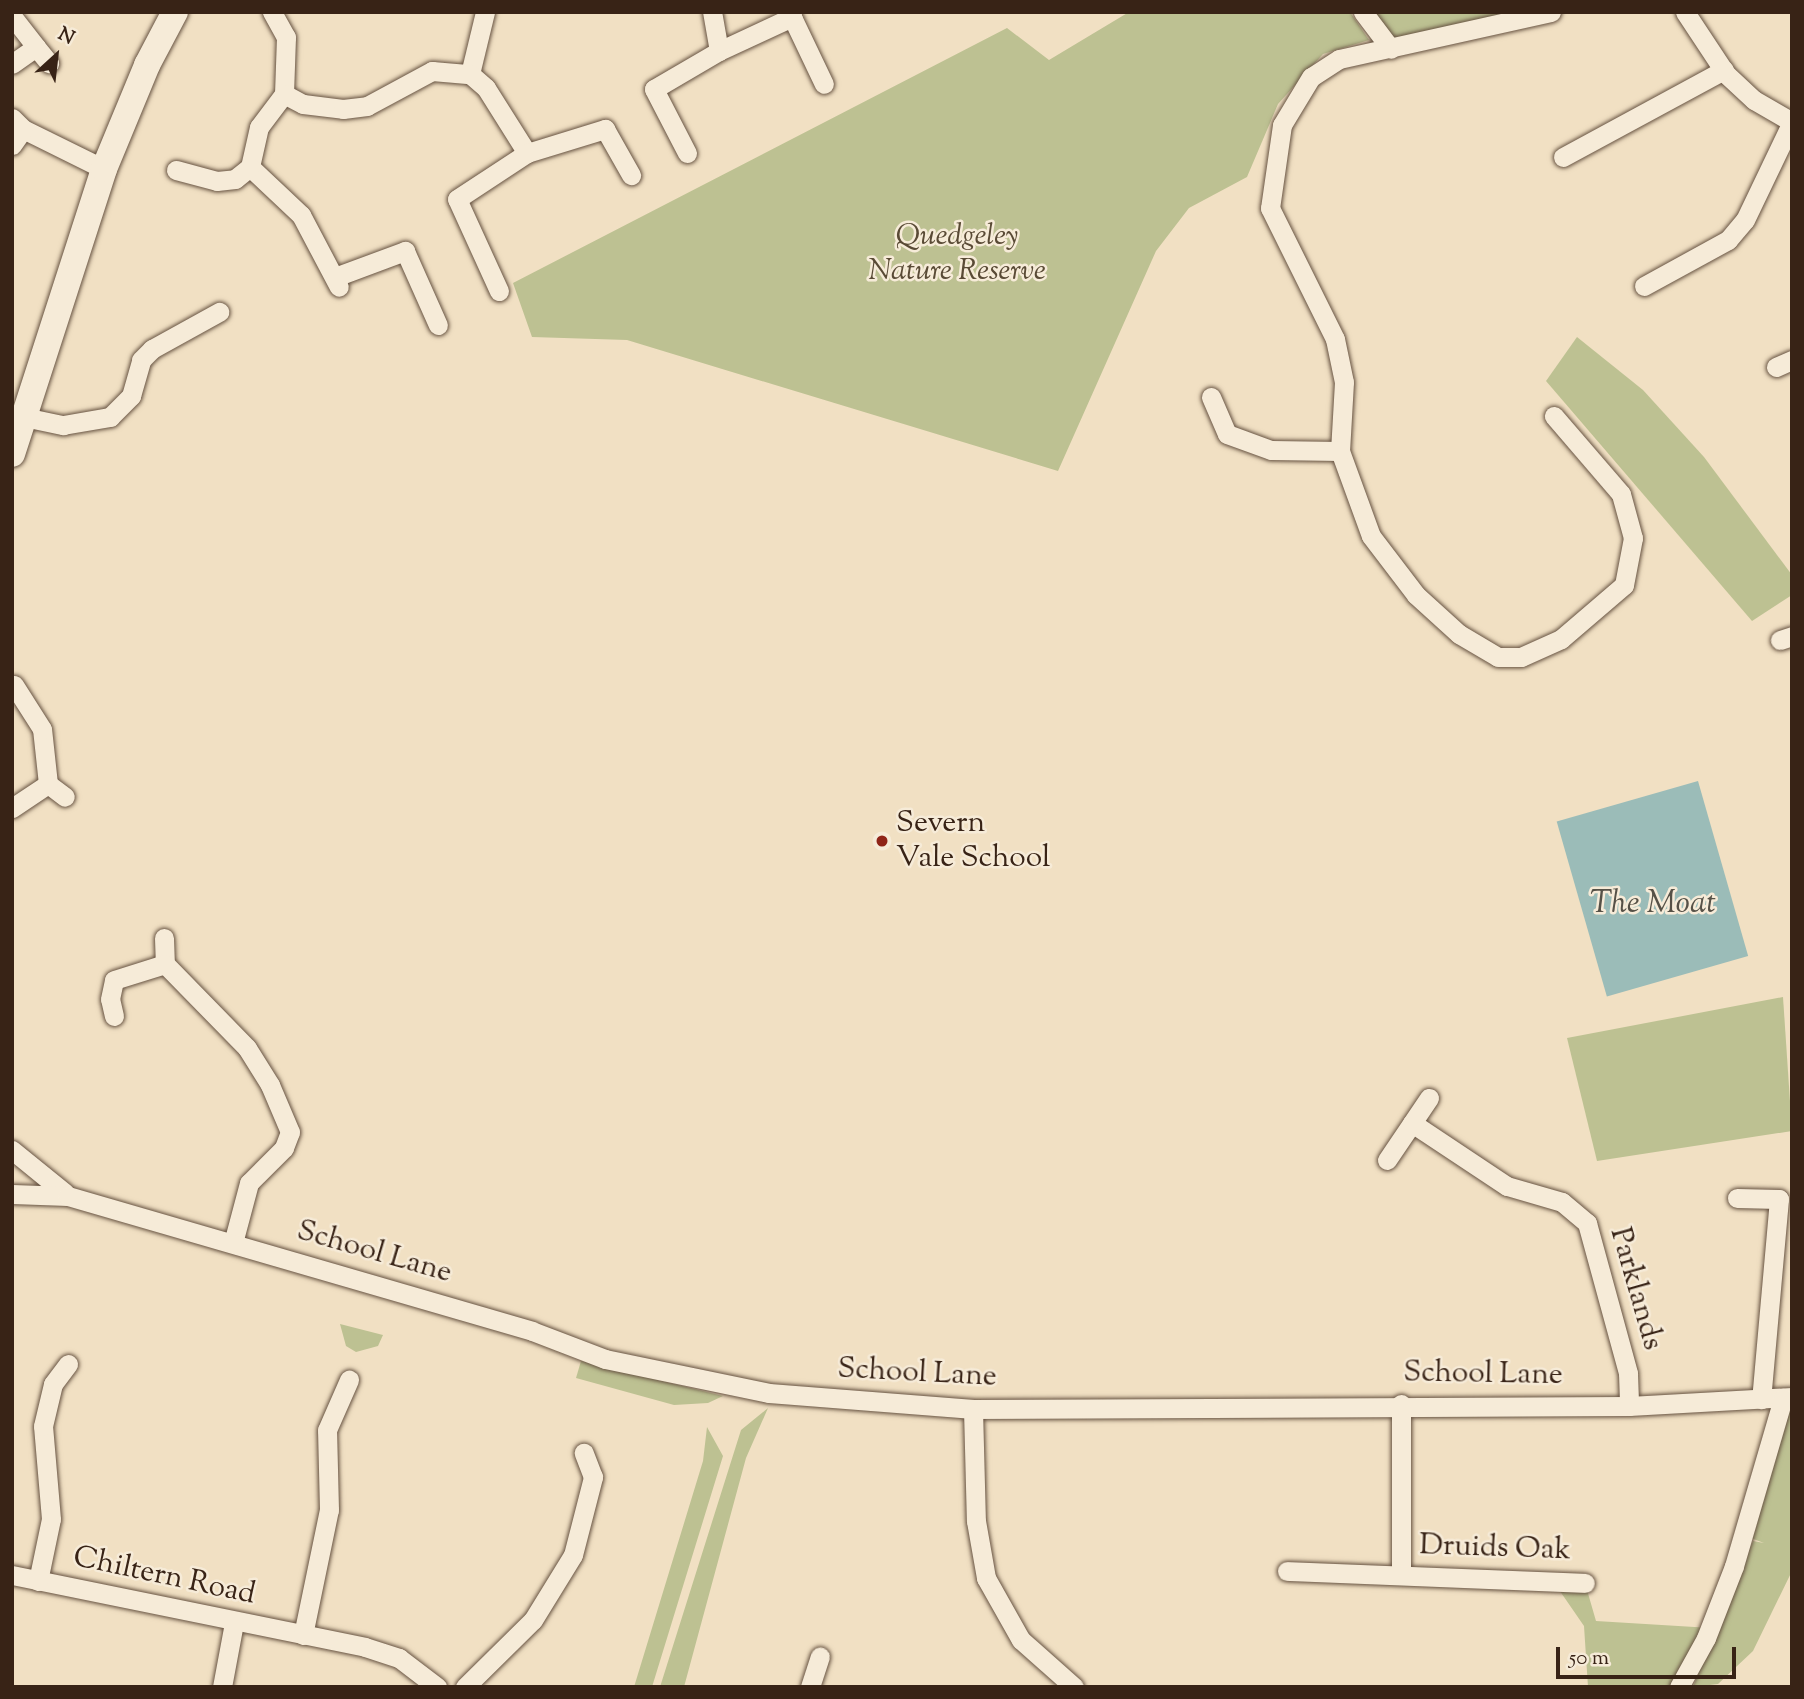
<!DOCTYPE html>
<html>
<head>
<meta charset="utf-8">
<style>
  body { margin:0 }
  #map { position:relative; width:1804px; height:1699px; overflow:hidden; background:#f1e0c3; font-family:"Sorts Mill Goudy",serif }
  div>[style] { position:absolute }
  .green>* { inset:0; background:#bdc192 }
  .water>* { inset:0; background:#9bbcb8; transform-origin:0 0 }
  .roads { filter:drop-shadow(0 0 2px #665241) drop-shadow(0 0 2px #665241) }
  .street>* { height:19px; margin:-9.5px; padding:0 9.5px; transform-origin:9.5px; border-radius:9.5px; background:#f6ebd8 }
  .secondary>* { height:26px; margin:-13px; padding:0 13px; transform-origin:13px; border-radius:13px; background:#f6ebd8 }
  .dots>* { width:19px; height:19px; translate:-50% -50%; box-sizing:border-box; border:4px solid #f6ebd8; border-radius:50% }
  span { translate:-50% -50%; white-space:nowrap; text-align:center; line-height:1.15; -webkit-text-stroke:5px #f6ebd8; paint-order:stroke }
  .park-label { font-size:30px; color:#594a35; font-style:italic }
  .poi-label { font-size:30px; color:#382316 }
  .left { translate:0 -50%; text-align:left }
  .street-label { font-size:30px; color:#382316 }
  .water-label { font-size:32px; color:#565147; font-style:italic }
  .frame { position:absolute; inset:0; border:14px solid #382316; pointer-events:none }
  .north { position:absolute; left:21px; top:21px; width:70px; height:70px; -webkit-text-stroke:5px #f6ebd8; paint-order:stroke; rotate:27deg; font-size:19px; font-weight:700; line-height:28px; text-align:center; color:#382316 }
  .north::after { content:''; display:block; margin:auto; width:24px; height:32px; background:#382316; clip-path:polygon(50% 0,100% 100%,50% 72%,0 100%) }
  .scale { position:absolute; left:1556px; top:1647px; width:180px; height:32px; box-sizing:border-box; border:4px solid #382316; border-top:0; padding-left:9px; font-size:21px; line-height:24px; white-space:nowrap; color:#382316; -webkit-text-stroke:5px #f6ebd8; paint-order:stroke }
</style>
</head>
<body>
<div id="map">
  <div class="green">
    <i style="clip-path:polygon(1129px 12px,1350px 12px,1369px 40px,1323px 54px,1278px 104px,1247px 177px,1189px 208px,1156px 251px,1058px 471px,627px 340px,532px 337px,513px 283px,1007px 28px,1049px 60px)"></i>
    <i style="clip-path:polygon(1363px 12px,1529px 12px,1391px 49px)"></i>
    <i style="clip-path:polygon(1577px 337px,1643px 390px,1704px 457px,1792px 575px,1792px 595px,1752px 621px,1546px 381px)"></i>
    <i style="clip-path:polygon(1783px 997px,1792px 1131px,1597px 1161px,1567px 1038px)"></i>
    <i style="clip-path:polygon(340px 1324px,383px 1335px,378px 1346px,356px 1352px,346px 1346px)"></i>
    <i style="clip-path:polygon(581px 1361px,723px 1396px,708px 1403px,674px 1405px,576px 1378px)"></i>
    <i style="clip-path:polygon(1792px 1406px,1792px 1571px,1753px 1651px,1718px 1684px,1693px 1687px,1753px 1541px,1764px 1543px,1748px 1537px,1784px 1408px)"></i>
    <i style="clip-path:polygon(768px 1408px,746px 1458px,684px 1687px,660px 1687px,741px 1430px)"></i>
    <i style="clip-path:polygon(707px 1427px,723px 1456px,652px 1687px,634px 1687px,703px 1461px)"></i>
    <i style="clip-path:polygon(1553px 1581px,1585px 1583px,1596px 1621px,1711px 1628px,1679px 1687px,1588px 1687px,1584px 1626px)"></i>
  </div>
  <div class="water">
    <i style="left:1698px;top:781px;width:182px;height:147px;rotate:74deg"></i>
  </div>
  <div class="roads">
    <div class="street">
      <i style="left:272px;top:12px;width:29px;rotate:61deg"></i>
      <i style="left:286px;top:37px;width:57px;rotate:92deg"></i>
      <i style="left:284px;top:94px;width:41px;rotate:127.1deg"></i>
      <i style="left:259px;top:127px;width:41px;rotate:102.7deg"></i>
      <i style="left:250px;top:167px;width:70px;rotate:43.3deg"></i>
      <i style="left:301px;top:215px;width:81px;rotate:62.2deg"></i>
      <i style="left:1363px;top:12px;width:46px;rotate:52.9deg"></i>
      <i style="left:1551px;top:12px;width:217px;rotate:167.5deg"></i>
      <i style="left:1339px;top:59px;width:33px;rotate:147deg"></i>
      <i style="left:1311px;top:77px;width:56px;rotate:121.1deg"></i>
      <i style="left:1282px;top:125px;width:84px;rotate:98.2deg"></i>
      <i style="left:1270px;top:208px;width:146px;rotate:63.6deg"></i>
      <i style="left:1335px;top:339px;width:44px;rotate:78.2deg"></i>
      <i style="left:1344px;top:382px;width:69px;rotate:93.3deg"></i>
      <i style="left:1340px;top:451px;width:90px;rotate:70deg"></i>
      <i style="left:1371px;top:536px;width:74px;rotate:52.7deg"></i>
      <i style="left:1416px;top:595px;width:58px;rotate:42.2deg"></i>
      <i style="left:1459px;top:634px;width:45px;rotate:30.5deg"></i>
      <i style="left:1498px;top:657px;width:23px"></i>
      <i style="left:1521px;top:657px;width:44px;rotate:-24.2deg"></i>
      <i style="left:1561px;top:639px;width:83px;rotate:-40.6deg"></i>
      <i style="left:1624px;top:585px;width:48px;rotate:-79.2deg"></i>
      <i style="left:1633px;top:538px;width:46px;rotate:-105.3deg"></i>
      <i style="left:1621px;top:494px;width:103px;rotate:-130.7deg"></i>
      <i style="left:1685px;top:12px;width:74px;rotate:56.5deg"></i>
      <i style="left:1726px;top:74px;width:38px;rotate:43deg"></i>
      <i style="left:1754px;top:100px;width:44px;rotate:30.1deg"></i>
      <i style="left:12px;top:16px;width:39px;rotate:52deg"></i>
      <i style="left:36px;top:47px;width:29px;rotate:145deg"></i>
      <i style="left:36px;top:47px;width:21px;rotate:51deg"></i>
      <i style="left:719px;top:51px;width:81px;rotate:-25deg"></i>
      <i style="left:792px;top:17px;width:74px;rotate:64.5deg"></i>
      <i style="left:470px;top:74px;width:64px;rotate:-76.4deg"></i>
      <i style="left:284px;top:94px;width:21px;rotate:28deg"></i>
      <i style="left:303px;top:104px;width:40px;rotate:7.1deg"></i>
      <i style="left:343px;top:109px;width:24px;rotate:-7deg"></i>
      <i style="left:367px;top:106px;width:74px;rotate:-28.3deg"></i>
      <i style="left:432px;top:71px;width:38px;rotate:5deg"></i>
      <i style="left:470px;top:74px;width:21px;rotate:41deg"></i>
      <i style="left:486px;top:88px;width:77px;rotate:57.8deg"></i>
      <i style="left:12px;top:118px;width:16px;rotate:45deg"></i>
      <i style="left:23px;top:129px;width:90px;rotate:26.3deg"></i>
      <i style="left:12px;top:145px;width:19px;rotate:-55deg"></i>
      <i style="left:687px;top:153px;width:72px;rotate:-117.3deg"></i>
      <i style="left:654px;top:89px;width:75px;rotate:-30.3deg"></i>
      <i style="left:719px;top:51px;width:40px;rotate:-100deg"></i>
      <i style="left:1563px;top:157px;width:183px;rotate:-28.4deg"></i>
      <i style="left:176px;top:170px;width:42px;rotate:15deg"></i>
      <i style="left:217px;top:181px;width:18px;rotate:-6deg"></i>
      <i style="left:235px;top:179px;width:19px;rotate:-39deg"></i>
      <i style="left:335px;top:277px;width:75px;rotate:-20.4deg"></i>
      <i style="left:405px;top:251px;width:81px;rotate:66deg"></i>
      <i style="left:1644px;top:286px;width:96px;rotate:-28.7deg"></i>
      <i style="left:1728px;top:240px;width:26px;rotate:-50deg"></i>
      <i style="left:1745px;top:220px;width:109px;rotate:-64.4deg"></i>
      <i style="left:499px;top:291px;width:101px;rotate:-114.5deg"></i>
      <i style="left:457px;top:199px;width:84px;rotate:-33.3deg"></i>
      <i style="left:527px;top:153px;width:82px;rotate:-17.1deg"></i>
      <i style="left:605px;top:129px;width:53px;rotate:60.5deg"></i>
      <i style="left:1776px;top:367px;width:17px;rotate:-24deg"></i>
      <i style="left:1211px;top:397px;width:40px;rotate:66.6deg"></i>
      <i style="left:1227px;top:434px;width:47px;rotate:20deg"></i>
      <i style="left:1271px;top:450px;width:69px;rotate:0.8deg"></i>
      <i style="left:24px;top:417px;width:40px;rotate:12deg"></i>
      <i style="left:63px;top:425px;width:48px;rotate:-9.7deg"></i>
      <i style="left:110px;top:417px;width:30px;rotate:-45deg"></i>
      <i style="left:131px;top:396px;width:37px;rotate:-74deg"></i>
      <i style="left:141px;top:360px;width:16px;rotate:-45deg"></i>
      <i style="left:152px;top:349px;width:77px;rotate:-28.9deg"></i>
      <i style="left:1780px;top:640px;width:13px;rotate:-18deg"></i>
      <i style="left:48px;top:784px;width:21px;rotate:37deg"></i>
      <i style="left:12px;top:808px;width:43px;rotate:-33.7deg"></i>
      <i style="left:48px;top:784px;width:55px;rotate:-96.2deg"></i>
      <i style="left:42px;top:729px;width:52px;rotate:-122.5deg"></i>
      <i style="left:164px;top:938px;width:26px;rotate:88deg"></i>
      <i style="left:114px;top:1016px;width:17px;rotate:-103deg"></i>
      <i style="left:110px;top:999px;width:19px;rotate:-78deg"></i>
      <i style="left:114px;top:980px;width:53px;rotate:-17.4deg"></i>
      <i style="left:165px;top:964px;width:117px;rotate:45.7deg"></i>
      <i style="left:247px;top:1048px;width:44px;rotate:58.1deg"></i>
      <i style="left:270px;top:1085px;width:51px;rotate:66.9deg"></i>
      <i style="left:290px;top:1132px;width:17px;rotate:111deg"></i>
      <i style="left:284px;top:1148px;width:49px;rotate:135deg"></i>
      <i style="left:249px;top:1183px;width:62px;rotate:104.9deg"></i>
      <i style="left:1412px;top:1123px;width:114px;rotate:33.6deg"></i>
      <i style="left:1507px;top:1186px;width:57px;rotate:16.2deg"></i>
      <i style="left:1562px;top:1202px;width:33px;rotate:40deg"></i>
      <i style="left:1587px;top:1223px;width:156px;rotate:74.7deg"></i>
      <i style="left:1628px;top:1373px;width:33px;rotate:88deg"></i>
      <i style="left:12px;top:1150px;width:68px;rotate:39.1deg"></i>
      <i style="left:1387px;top:1160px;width:75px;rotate:-55.9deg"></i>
      <i style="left:12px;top:1194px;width:56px;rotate:2deg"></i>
      <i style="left:68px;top:1196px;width:483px;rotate:16.2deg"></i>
      <i style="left:532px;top:1331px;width:78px;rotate:21deg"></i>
      <i style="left:605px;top:1359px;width:167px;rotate:11.7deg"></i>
      <i style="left:769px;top:1393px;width:205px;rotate:4.5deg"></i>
      <i style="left:973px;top:1409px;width:656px;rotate:-0.26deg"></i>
      <i style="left:1629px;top:1406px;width:163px;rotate:-3.2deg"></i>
      <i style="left:1737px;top:1198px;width:42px;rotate:1.4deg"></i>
      <i style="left:1779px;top:1199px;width:201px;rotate:95.1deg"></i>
      <i style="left:1401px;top:1404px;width:171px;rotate:90deg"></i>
      <i style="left:973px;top:1409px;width:112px;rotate:88.5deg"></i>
      <i style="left:976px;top:1521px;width:58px;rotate:80deg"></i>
      <i style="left:986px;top:1578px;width:71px;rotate:60.6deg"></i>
      <i style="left:1021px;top:1640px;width:71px;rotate:41.6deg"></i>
      <i style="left:1287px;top:1571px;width:298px;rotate:2.3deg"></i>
      <i style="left:12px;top:1575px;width:360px;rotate:11.5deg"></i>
      <i style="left:365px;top:1647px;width:36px;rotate:18deg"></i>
      <i style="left:399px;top:1658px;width:48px;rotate:37.3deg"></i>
      <i style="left:38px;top:1581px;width:63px;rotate:-78.2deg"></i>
      <i style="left:51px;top:1519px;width:93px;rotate:-94.9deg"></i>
      <i style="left:43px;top:1426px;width:43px;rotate:-76.6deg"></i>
      <i style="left:53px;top:1384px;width:25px;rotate:-53deg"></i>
      <i style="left:303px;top:1635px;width:128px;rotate:-78.3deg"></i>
      <i style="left:329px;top:1510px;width:80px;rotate:-91.4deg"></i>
      <i style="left:327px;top:1430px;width:55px;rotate:-66.3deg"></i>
      <i style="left:222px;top:1687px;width:65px;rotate:-79.4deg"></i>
      <i style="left:465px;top:1687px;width:95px;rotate:-44.6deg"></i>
      <i style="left:533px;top:1620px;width:76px;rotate:-58.4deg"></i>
      <i style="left:573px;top:1555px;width:81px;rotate:-75.6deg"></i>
      <i style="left:593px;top:1477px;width:26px;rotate:-111deg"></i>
      <i style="left:810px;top:1687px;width:32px;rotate:-72deg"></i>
      <i style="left:1679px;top:1687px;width:56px;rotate:-61.1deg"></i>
      <i style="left:1706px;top:1638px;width:77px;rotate:-68.7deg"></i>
      <i style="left:1734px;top:1566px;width:175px;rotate:-73.7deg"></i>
    </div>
    <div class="secondary">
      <i style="left:12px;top:454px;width:299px;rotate:-72.1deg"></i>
      <i style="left:104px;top:169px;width:113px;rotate:-67.5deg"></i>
      <i style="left:147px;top:65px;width:60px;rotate:-62.2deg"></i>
    </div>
  </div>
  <div class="dots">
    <i style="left:882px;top:841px;background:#8f2418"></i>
  </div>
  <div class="park-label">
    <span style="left:957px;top:254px">Quedgeley<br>Nature Reserve</span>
  </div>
  <div class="poi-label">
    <span class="left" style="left:896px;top:841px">Severn<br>Vale School</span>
  </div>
  <div class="street-label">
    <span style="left:374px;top:1253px;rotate:16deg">School Lane</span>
    <span style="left:1635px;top:1289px;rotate:74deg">Parklands</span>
    <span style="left:917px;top:1374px;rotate:3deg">School Lane</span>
    <span style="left:1483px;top:1375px;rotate:1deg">School Lane</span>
    <span style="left:1495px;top:1549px;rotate:2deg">Druids Oak</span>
    <span style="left:164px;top:1577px;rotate:12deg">Chiltern Road</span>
  </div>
  <div class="water-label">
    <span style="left:1653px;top:904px">The Moat</span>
  </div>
  <div class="frame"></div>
  <div class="north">N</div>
  <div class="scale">50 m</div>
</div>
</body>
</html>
